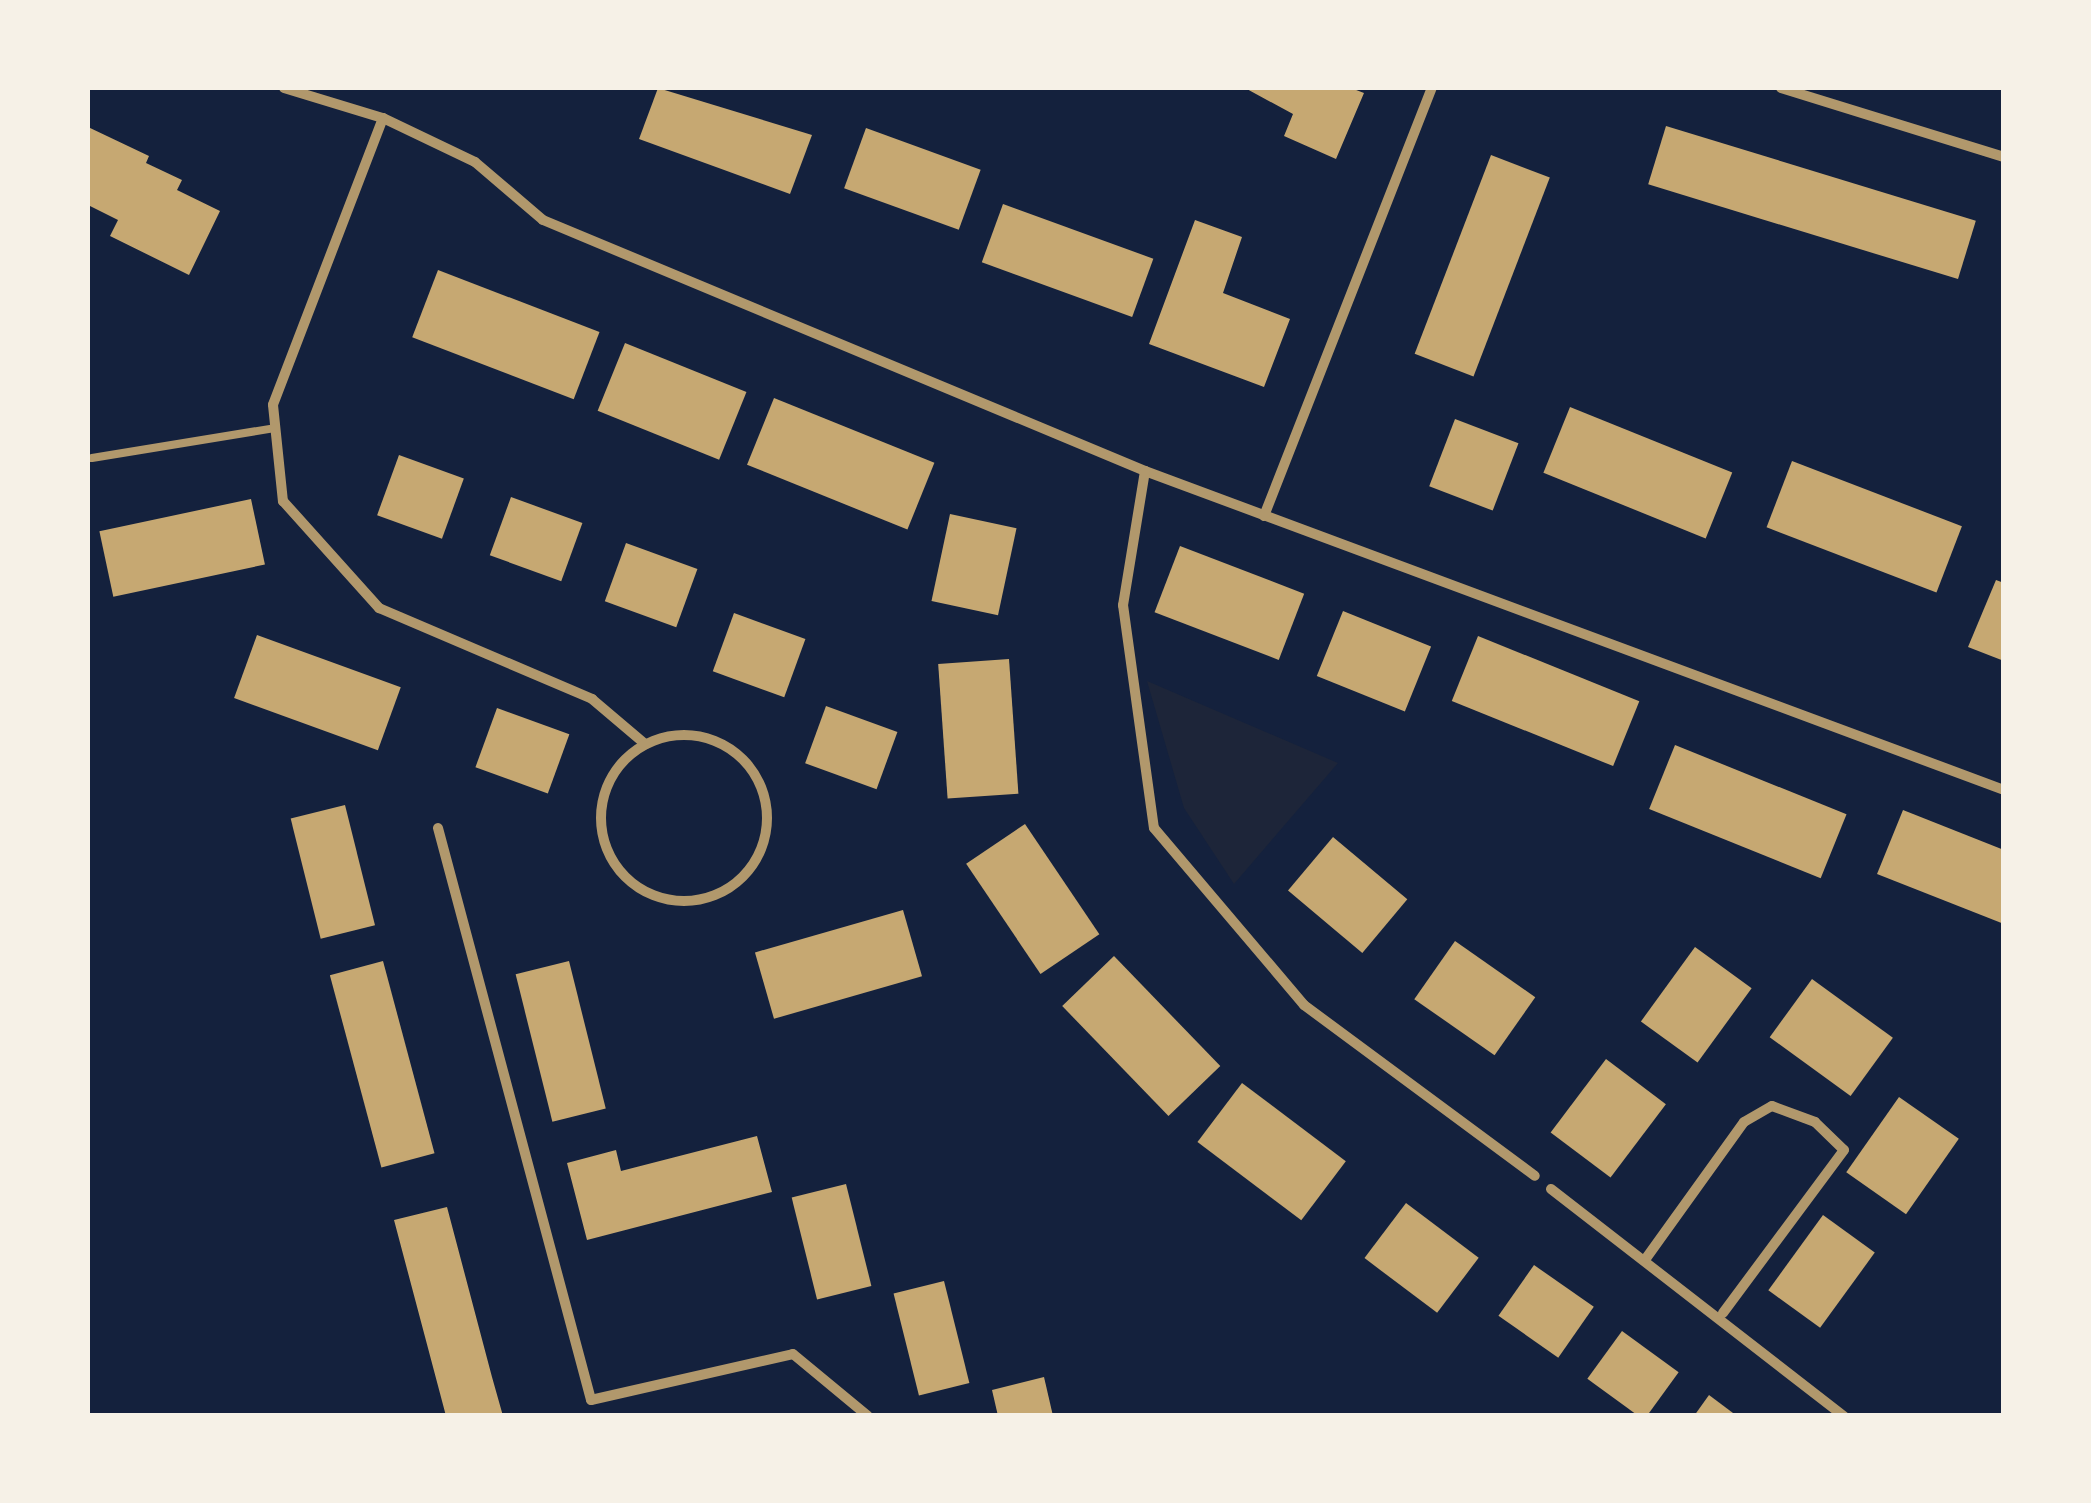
<!DOCTYPE html>
<html>
<head>
<meta charset="utf-8">
<style>
  body { margin:0 }
  #map { position:relative; width:2091px; height:1503px; overflow:hidden; background:#14213d; font-family:Mulish,sans-serif }
  div>[style] { position:absolute }
  .green>* { inset:0; background:#1d2539 }
  .building>* { inset:0; background:#c6a872; transform-origin:0 0 }
  .service>* { height:8px; margin:-4px; padding:0 4px; transform-origin:4px; border-radius:4px; background:#b1986c }
  .minor>* { height:10px; margin:-5px; padding:0 5px; transform-origin:5px; border-radius:5px; background:#b1986c }
  .minor>.ring { margin:-5px; padding:0; box-sizing:content-box; background:none; border:10px solid #b1986c; border-radius:50% }
  span { translate:-50% -50%; white-space:nowrap; text-align:center; line-height:1.15; -webkit-text-stroke:10px #f6f1e7; paint-order:stroke }
  .frame { position:absolute; inset:0; border:90px solid #f6f1e7; pointer-events:none }
</style>
</head>
<body>
<div id="map">
  <div class="green">
    <i style="clip-path:polygon(1147px 681px,1338px 763px,1234px 884px,1184px 808px)"></i>
  </div>
  <div class="building">
    <i style="clip-path:polygon(658px 88px,812px 135px,790px 194px,639px 139px)"></i>
    <i style="clip-path:polygon(1245px 88px,1351px 88px,1364px 93px,1336px 159px,1284px 136px,1293px 114px)"></i>
    <i style="left:1666px;top:126px;width:324px;height:61px;rotate:17deg"></i>
    <i style="clip-path:polygon(88px 127px,149px 156px,146px 163px,182px 180px,177px 190px,220px 211px,189px 275px,110px 236px,118px 220px,88px 205px)"></i>
    <i style="left:866px;top:128px;width:122px;height:64px;rotate:20deg"></i>
    <i style="left:1491px;top:155px;width:63px;height:213px;rotate:21deg"></i>
    <i style="left:1003px;top:204px;width:160px;height:62px;rotate:20deg"></i>
    <i style="clip-path:polygon(1195px 220px,1242px 237px,1223px 293px,1290px 319px,1264px 387px,1149px 344px)"></i>
    <i style="left:438px;top:270px;width:173px;height:72px;rotate:21deg"></i>
    <i style="left:625px;top:343px;width:131px;height:73px;rotate:22deg"></i>
    <i style="left:774px;top:398px;width:173px;height:72px;rotate:22deg"></i>
    <i style="left:1570px;top:407px;width:175px;height:71px;rotate:22deg"></i>
    <i style="left:1455px;top:419px;width:68px;height:72px;rotate:21deg"></i>
    <i style="left:399px;top:455px;width:69px;height:64px;rotate:20deg"></i>
    <i style="left:1792px;top:461px;width:182px;height:71px;rotate:21deg"></i>
    <i style="left:511px;top:497px;width:76px;height:62px;rotate:20deg"></i>
    <i style="left:251px;top:499px;width:67px;height:155px;rotate:78deg"></i>
    <i style="left:950px;top:514px;width:68px;height:89px;rotate:12deg"></i>
    <i style="left:626px;top:543px;width:76px;height:62px;rotate:20deg"></i>
    <i style="left:1180px;top:546px;width:133px;height:71px;rotate:21deg"></i>
    <i style="clip-path:polygon(1996px 580px,2004px 583px,2004px 661px,1968px 647px)"></i>
    <i style="left:1343px;top:611px;width:95px;height:70px;rotate:22deg"></i>
    <i style="left:734px;top:613px;width:76px;height:62px;rotate:20deg"></i>
    <i style="left:257px;top:635px;width:153px;height:67px;rotate:20deg"></i>
    <i style="left:1478px;top:636px;width:174px;height:70px;rotate:22deg"></i>
    <i style="left:1009px;top:659px;width:135px;height:71px;rotate:86deg"></i>
    <i style="left:826px;top:706px;width:76px;height:61px;rotate:20deg"></i>
    <i style="left:497px;top:708px;width:77px;height:63px;rotate:20deg"></i>
    <i style="left:1675px;top:745px;width:185px;height:69px;rotate:22deg"></i>
    <i style="left:345px;top:805px;width:124px;height:56px;rotate:76deg"></i>
    <i style="clip-path:polygon(1903px 810px,2004px 850px,2004px 924px,1877px 874px)"></i>
    <i style="left:1025px;top:824px;width:133px;height:71px;rotate:56deg"></i>
    <i style="left:1333px;top:837px;width:97px;height:70px;rotate:40deg"></i>
    <i style="left:903px;top:910px;width:69px;height:154px;rotate:74deg"></i>
    <i style="left:1455px;top:941px;width:98px;height:71px;rotate:35deg"></i>
    <i style="left:1695px;top:947px;width:70px;height:92px;rotate:36deg"></i>
    <i style="left:1114px;top:956px;width:153px;height:72px;rotate:46deg"></i>
    <i style="left:383px;top:961px;width:199px;height:55px;rotate:75deg"></i>
    <i style="left:569px;top:961px;width:152px;height:55px;rotate:76deg"></i>
    <i style="left:1812px;top:979px;width:100px;height:72px;rotate:36deg"></i>
    <i style="left:1606px;top:1059px;width:75px;height:92px;rotate:37deg"></i>
    <i style="left:1242px;top:1083px;width:130px;height:74px;rotate:37deg"></i>
    <i style="left:1899px;top:1097px;width:73px;height:92px;rotate:35deg"></i>
    <i style="clip-path:polygon(757px 1136px,772px 1192px,587px 1240px,567px 1163px,616px 1150px,621px 1171px)"></i>
    <i style="left:846px;top:1184px;width:105px;height:56px;rotate:76deg"></i>
    <i style="left:1406px;top:1203px;width:91px;height:69px;rotate:37deg"></i>
    <i style="clip-path:polygon(447px 1207px,492px 1377px,503px 1416px,446px 1416px,394px 1220px)"></i>
    <i style="left:1823px;top:1215px;width:64px;height:93px;rotate:36deg"></i>
    <i style="left:1534px;top:1265px;width:73px;height:62px;rotate:35deg"></i>
    <i style="left:944px;top:1281px;width:105px;height:52px;rotate:76deg"></i>
    <i style="left:1622px;top:1331px;width:70px;height:59px;rotate:36deg"></i>
    <i style="clip-path:polygon(1044px 1377px,1053px 1416px,998px 1416px,992px 1390px)"></i>
    <i style="clip-path:polygon(1709px 1395px,1737px 1416px,1694px 1416px)"></i>
  </div>
  <div class="service">
    <i style="left:92px;top:458px;width:185px;rotate:-9.3deg"></i>
  </div>
  <div class="minor">
    <i style="left:284px;top:88px;width:103px;rotate:16.9deg"></i>
    <i style="left:383px;top:118px;width:102px;rotate:25.6deg"></i>
    <i style="left:475px;top:162px;width:89px;rotate:40.5deg"></i>
    <i style="left:543px;top:220px;width:652px;rotate:22.63deg"></i>
    <i style="left:1145px;top:471px;width:916px;rotate:20.37deg"></i>
    <i style="left:1781px;top:88px;width:233px;rotate:17.2deg"></i>
    <i style="left:383px;top:118px;width:307px;rotate:111deg"></i>
    <i style="left:273px;top:405px;width:97px;rotate:84.1deg"></i>
    <i style="left:283px;top:501px;width:144px;rotate:48.1deg"></i>
    <i style="left:379px;top:608px;width:232px;rotate:23.1deg"></i>
    <i style="left:592px;top:699px;width:70px;rotate:40.3deg"></i>
    <i style="left:1145px;top:471px;width:136px;rotate:99.3deg"></i>
    <i style="left:1123px;top:605px;width:225px;rotate:82.1deg"></i>
    <i style="left:1154px;top:828px;width:232px;rotate:49.7deg"></i>
    <i style="left:1304px;top:1005px;width:287px;rotate:36.5deg"></i>
    <i style="left:1264px;top:516px;width:460px;rotate:-68.6deg"></i>
    <i class="ring" style="left:601px;top:735px;width:156px;height:156px"></i>
    <i style="left:438px;top:828px;width:592px;rotate:75.02deg"></i>
    <i style="left:591px;top:1400px;width:207px;rotate:-12.8deg"></i>
    <i style="left:793px;top:1354px;width:97px;rotate:39.6deg"></i>
    <i style="left:1551px;top:1189px;width:371px;rotate:37.8deg"></i>
    <i style="left:1647px;top:1257px;width:166px;rotate:-54.3deg"></i>
    <i style="left:1744px;top:1122px;width:32px;rotate:-30deg"></i>
    <i style="left:1772px;top:1106px;width:46px;rotate:20.4deg"></i>
    <i style="left:1815px;top:1122px;width:40px;rotate:44deg"></i>
    <i style="left:1844px;top:1150px;width:203px;rotate:126.6deg"></i>
  </div>
  <div class="frame"></div>
</div>
</body>
</html>
